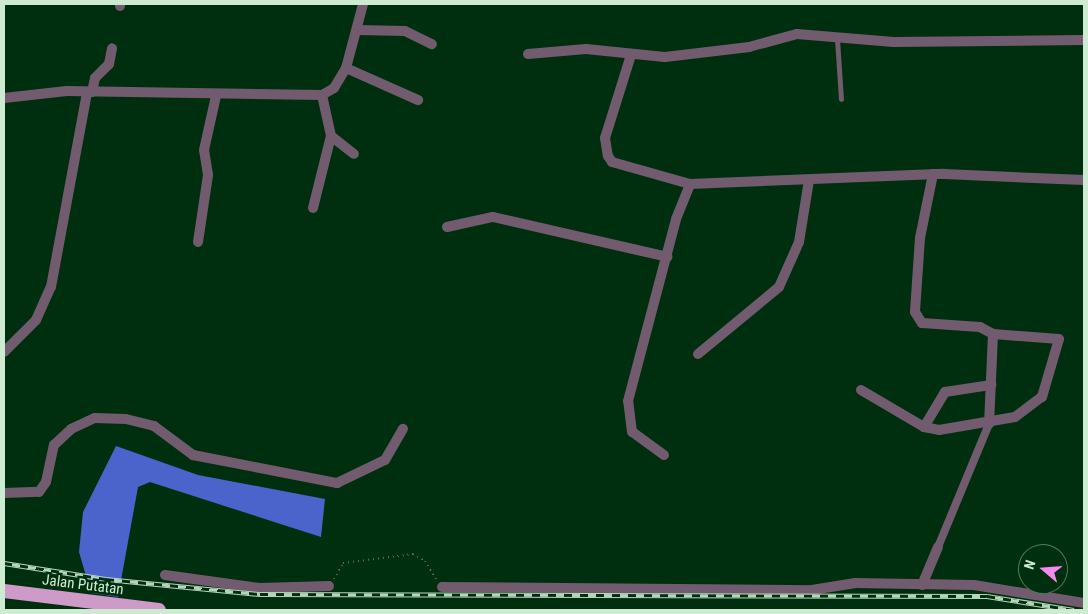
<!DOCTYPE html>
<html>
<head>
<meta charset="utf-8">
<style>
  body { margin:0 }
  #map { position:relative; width:1088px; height:614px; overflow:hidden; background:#002f0f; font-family:"Roboto Condensed",sans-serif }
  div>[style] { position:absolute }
  .water>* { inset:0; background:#4b64cc }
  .path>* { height:2px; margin-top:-1px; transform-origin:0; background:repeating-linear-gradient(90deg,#4b7456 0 1px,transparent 0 5px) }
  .service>* { height:5px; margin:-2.5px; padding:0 2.5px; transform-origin:2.5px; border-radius:2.5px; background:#725b6f }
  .pedestrian>* { height:8px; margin:-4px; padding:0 4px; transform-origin:4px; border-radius:4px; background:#725b6f }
  .minor>* { height:10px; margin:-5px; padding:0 5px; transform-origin:5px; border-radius:5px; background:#725b6f }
  .trunk>* { height:14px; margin:-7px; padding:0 7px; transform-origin:7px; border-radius:7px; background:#ce9ac8 }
  .rail>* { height:4.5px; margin-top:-2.25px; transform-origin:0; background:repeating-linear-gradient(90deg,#002f0f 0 8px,#b6d6bc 0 16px); box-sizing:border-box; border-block:1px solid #b6d6bc }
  span { translate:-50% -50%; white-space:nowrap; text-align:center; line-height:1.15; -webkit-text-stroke:5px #002f0f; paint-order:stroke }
  .street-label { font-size:15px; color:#ccebd1 }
  .frame { position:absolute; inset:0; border:5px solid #ccebd1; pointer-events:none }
  .north { position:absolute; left:1018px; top:544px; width:50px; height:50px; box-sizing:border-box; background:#002f0f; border:1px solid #527a5d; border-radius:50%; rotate:288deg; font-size:14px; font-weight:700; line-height:20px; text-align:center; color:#ccebd1 }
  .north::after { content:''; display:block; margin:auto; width:18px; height:22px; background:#f689ed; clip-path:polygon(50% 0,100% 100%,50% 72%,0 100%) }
</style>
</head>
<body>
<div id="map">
  <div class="water">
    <i style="clip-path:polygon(116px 446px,198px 475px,325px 499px,321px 537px,150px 482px,138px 487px,118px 597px,91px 593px,79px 552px,83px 512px)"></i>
  </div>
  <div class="path">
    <i style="left:334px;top:579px;width:18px;rotate:-61deg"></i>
    <i style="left:343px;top:563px;width:71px;rotate:-7.3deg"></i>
    <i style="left:413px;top:554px;width:14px;rotate:30deg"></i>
    <i style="left:425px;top:561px;width:23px;rotate:59deg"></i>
  </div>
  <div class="service">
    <i style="left:837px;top:39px;width:60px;rotate:86.2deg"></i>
  </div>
  <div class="pedestrian">
    <i style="left:938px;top:547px;width:133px;rotate:-67.5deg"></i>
  </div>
  <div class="minor">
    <i style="left:120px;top:4px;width:2px;rotate:90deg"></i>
    <i style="left:358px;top:30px;width:47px;rotate:1.2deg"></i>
    <i style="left:405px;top:31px;width:30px;rotate:26deg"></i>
    <i style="left:528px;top:54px;width:58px;rotate:-4.9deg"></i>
    <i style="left:586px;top:49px;width:79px;rotate:5.8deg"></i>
    <i style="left:665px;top:57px;width:85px;rotate:-6.8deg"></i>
    <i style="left:749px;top:47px;width:50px;rotate:-15.2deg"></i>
    <i style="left:797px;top:34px;width:97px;rotate:4.7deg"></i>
    <i style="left:894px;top:42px;width:190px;rotate:-0.6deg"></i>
    <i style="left:631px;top:55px;width:87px;rotate:107.4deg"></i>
    <i style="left:605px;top:138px;width:18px;rotate:81deg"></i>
    <i style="left:608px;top:156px;width:7px;rotate:56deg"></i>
    <i style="left:612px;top:162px;width:81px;rotate:15.8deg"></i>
    <i style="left:690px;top:184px;width:254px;rotate:-2.3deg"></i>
    <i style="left:944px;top:174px;width:140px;rotate:2.5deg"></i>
    <i style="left:346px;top:68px;width:79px;rotate:24deg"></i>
    <i style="left:92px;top:92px;width:14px;rotate:-78deg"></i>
    <i style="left:95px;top:78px;width:20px;rotate:-45deg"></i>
    <i style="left:109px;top:64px;width:16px;rotate:-79deg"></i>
    <i style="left:322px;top:95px;width:42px;rotate:77.6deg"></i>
    <i style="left:331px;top:136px;width:29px;rotate:38deg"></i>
    <i style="left:4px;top:98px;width:63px;rotate:-6.3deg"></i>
    <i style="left:67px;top:91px;width:255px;rotate:0.9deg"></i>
    <i style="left:322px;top:95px;width:14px;rotate:-30deg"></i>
    <i style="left:334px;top:88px;width:23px;rotate:-59deg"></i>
    <i style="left:346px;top:68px;width:66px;rotate:-75.1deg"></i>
    <i style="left:933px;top:174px;width:65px;rotate:101.5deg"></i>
    <i style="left:920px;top:238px;width:74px;rotate:93.9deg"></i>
    <i style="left:915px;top:312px;width:13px;rotate:58deg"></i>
    <i style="left:922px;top:323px;width:58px;rotate:3.9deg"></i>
    <i style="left:980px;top:327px;width:15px;rotate:28deg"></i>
    <i style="left:993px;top:334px;width:90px;rotate:92.5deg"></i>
    <i style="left:313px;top:208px;width:74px;rotate:-76deg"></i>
    <i style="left:447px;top:227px;width:47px;rotate:-12.3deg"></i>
    <i style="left:493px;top:217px;width:179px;rotate:12.9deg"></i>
    <i style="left:198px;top:242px;width:68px;rotate:-81.5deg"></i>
    <i style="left:208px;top:175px;width:25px;rotate:-99deg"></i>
    <i style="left:204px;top:150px;width:55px;rotate:-77.5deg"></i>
    <i style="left:4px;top:352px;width:45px;rotate:-45deg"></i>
    <i style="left:36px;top:320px;width:36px;rotate:-66deg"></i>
    <i style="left:51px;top:287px;width:198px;rotate:-79.5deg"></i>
    <i style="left:698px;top:354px;width:105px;rotate:-39.6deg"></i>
    <i style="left:779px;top:287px;width:49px;rotate:-66deg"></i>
    <i style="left:799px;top:242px;width:63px;rotate:-80.8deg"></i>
    <i style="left:861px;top:390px;width:73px;rotate:30.4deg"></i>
    <i style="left:924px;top:427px;width:15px;rotate:11deg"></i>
    <i style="left:939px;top:430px;width:77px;rotate:-9.7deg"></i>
    <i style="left:1015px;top:417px;width:34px;rotate:-37deg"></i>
    <i style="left:1042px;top:397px;width:60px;rotate:-73.7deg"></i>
    <i style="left:1059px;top:339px;width:66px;rotate:-175.7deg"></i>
    <i style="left:924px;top:427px;width:41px;rotate:-59deg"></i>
    <i style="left:945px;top:392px;width:47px;rotate:-8.7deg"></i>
    <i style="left:664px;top:455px;width:39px;rotate:-144deg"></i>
    <i style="left:632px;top:432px;width:31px;rotate:-97deg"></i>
    <i style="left:628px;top:401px;width:188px;rotate:-75.2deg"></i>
    <i style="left:676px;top:219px;width:38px;rotate:-68deg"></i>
    <i style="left:4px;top:493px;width:35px;rotate:-2deg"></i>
    <i style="left:39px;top:492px;width:12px;rotate:-55deg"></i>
    <i style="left:46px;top:482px;width:38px;rotate:-78deg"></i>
    <i style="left:54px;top:445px;width:23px;rotate:-43deg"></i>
    <i style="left:71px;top:429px;width:26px;rotate:-25deg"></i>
    <i style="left:95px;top:418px;width:31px;rotate:2deg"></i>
    <i style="left:126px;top:419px;width:29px;rotate:14deg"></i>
    <i style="left:154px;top:426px;width:49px;rotate:36.6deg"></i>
    <i style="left:193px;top:455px;width:147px;rotate:11deg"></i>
    <i style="left:337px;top:483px;width:53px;rotate:-25.6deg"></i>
    <i style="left:385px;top:460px;width:36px;rotate:-60deg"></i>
    <i style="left:165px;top:575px;width:95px;rotate:7.9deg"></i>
    <i style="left:259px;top:588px;width:70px;rotate:-1.6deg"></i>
    <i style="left:922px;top:585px;width:41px;rotate:-67.2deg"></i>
    <i style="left:442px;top:587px;width:370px;rotate:0.5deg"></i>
    <i style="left:812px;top:590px;width:44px;rotate:-9.2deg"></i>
    <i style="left:855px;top:583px;width:119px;rotate:1deg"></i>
    <i style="left:974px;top:585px;width:111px;rotate:9.3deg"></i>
  </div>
  <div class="trunk">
    <i style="left:4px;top:591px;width:156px;rotate:7deg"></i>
  </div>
  <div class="rail">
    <i style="left:4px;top:563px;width:103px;rotate:8.9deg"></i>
    <i style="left:106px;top:579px;width:155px;rotate:5.6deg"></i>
    <i style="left:260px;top:594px;width:727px;rotate:0.16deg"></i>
    <i style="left:987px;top:596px;width:88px;rotate:9.1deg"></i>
  </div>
  <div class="street-label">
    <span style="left:83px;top:585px;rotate:7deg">Jalan Putatan</span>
  </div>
  <div class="frame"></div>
  <div class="north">N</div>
</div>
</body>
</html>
